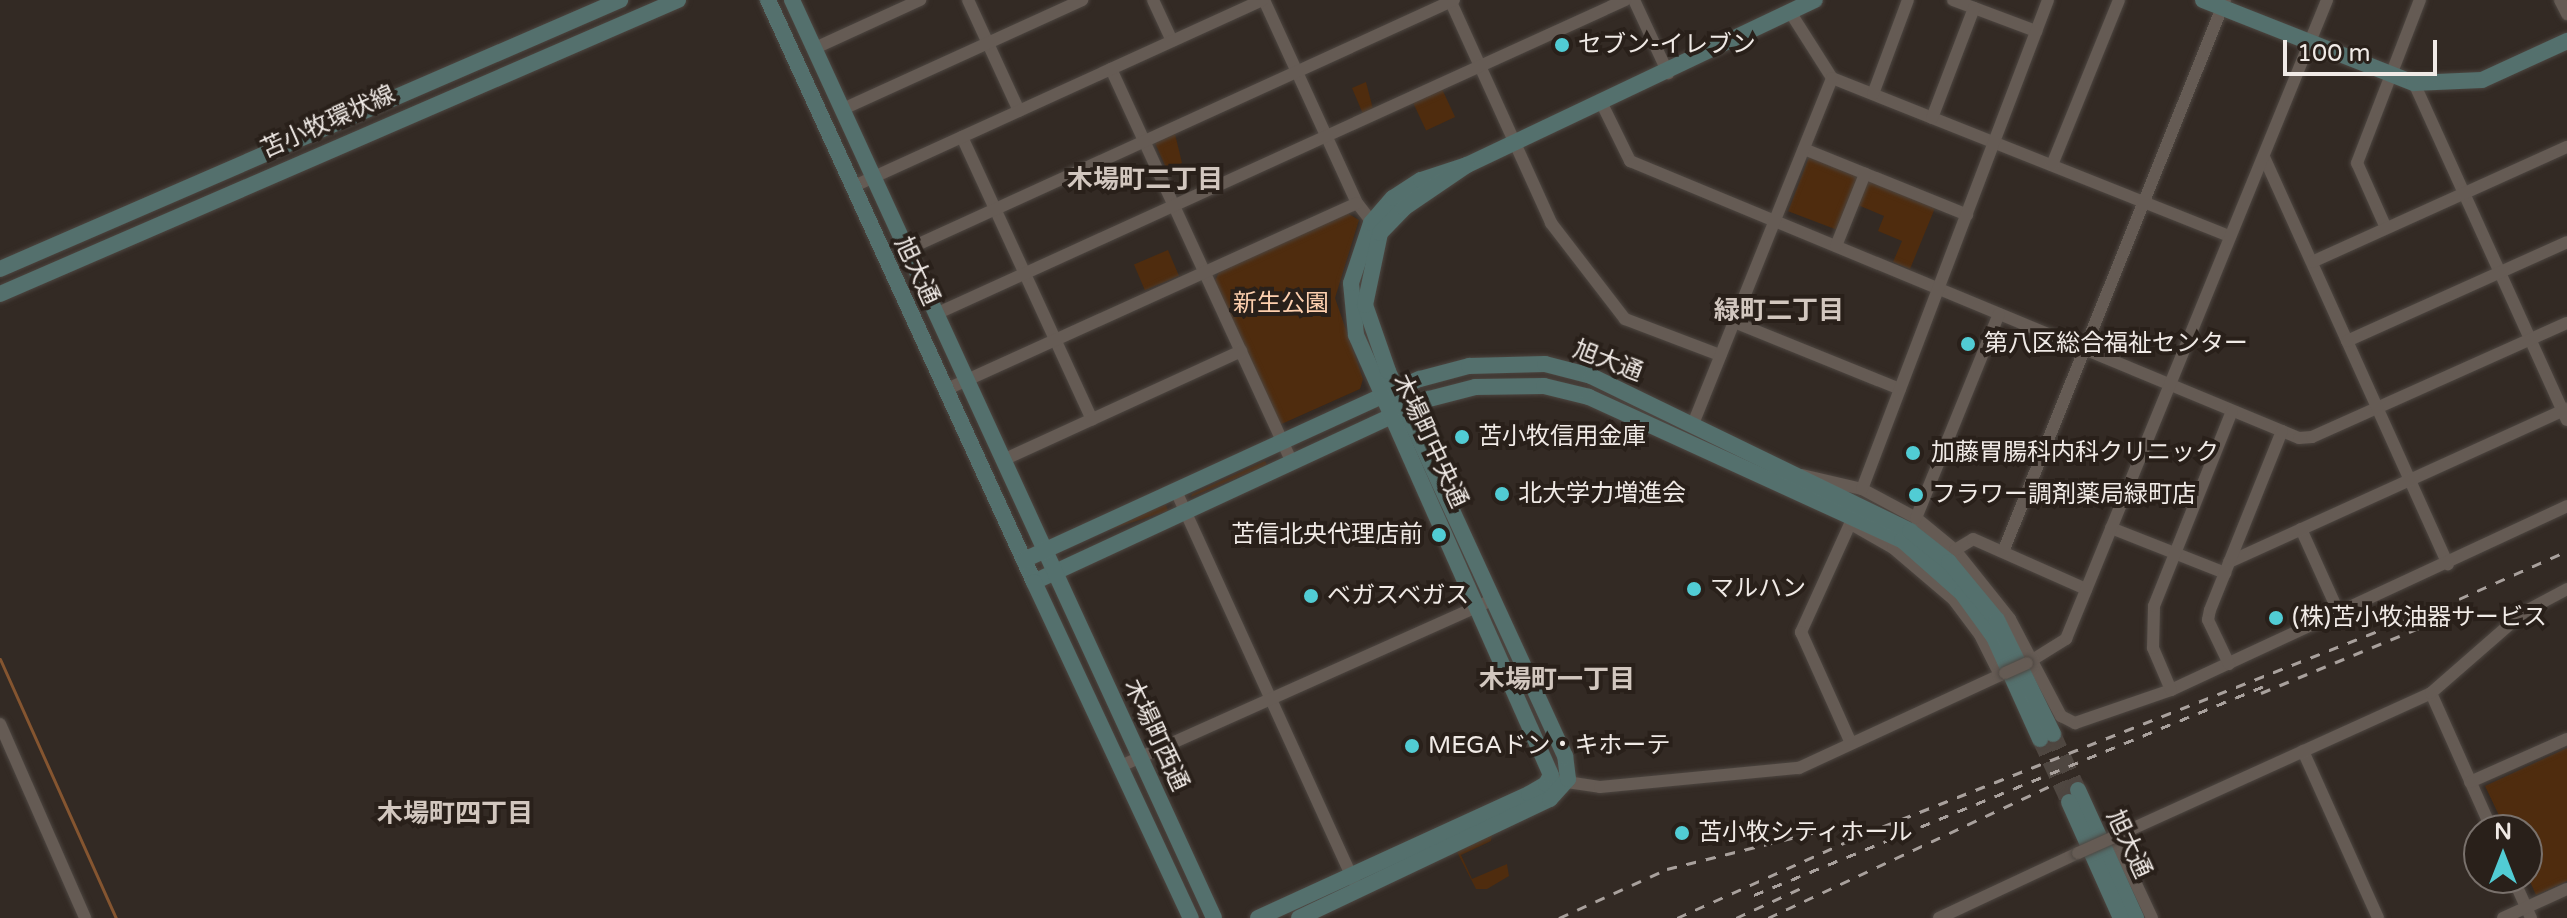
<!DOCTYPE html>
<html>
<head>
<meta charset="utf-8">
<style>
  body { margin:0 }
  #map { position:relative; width:2567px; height:918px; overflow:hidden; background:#332a24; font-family:"Varela Round","Noto Sans JP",sans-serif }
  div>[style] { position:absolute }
  .green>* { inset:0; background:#4f2c0e; transform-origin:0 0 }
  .stream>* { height:3px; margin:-1.5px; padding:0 1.5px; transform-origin:1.5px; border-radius:1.5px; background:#855530 }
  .secondary-tunnel>* { height:16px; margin-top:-8px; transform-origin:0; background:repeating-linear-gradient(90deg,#4f4741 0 16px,transparent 0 24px) }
  .roads { filter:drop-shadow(0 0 2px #4d4641) drop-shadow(0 0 2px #4d4641) }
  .street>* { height:12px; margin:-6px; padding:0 6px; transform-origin:6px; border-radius:6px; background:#655b54 }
  .secondary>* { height:16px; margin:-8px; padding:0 8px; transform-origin:8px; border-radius:8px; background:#54706d }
  .rail>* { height:3px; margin-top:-1.5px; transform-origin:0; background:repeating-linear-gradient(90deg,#a9a19d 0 10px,transparent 0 20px) }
  .bridges { filter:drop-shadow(0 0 2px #4d4641) drop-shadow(0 0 2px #4d4641) }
  .street-bridge>* { height:12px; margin:-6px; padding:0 6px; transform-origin:6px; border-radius:6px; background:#655b54 }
  .dots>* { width:22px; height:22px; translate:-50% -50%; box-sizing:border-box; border:4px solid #29201a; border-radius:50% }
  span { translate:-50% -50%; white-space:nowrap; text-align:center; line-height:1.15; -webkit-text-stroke:8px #29201a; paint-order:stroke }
  .poi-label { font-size:24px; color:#f0eae6 }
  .left { translate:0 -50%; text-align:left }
  .right { translate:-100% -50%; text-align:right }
  .street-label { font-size:24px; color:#f0eae6 }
  .park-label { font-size:24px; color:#fed0af }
  .neighbourhood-label { font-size:26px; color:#d2c7bf; font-weight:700 }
  .north { position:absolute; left:2463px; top:814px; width:80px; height:80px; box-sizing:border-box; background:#29201a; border:2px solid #79716c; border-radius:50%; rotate:0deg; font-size:22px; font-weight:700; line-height:32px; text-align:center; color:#f0eae6 }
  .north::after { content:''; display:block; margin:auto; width:28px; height:36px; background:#51ccd4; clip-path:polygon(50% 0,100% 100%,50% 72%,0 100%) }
  .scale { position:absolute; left:2283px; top:40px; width:154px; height:36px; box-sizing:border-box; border:4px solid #f0eae6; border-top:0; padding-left:10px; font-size:24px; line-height:28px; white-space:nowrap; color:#f0eae6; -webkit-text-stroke:6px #29201a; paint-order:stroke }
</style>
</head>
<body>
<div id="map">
  <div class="green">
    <i style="clip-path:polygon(1366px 82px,1373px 109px,1363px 114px,1352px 88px)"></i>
    <i style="left:1442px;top:89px;width:31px;height:32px;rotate:65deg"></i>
    <i style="clip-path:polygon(1175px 134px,1182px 163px,1167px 170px,1155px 143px)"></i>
    <i style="left:1809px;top:157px;width:55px;height:58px;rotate:21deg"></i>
    <i style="clip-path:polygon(1868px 181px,1935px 208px,1910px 269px,1893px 262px,1902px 241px,1878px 231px,1884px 216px,1858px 205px)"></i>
    <i style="clip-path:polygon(1347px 213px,1359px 220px,1335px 298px,1363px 379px,1360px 389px,1277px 426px,1213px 285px,1219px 272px)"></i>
    <i style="left:1168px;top:250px;width:28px;height:37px;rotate:67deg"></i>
    <i style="clip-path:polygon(1265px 461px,1267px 465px,1191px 497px,1192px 494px)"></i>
    <i style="left:1166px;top:505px;width:6px;height:102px;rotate:72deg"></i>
    <i style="clip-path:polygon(2567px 748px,2567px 881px,2536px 895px,2527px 875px,2527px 830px,2506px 830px,2485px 786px)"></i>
    <i style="clip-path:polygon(1492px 834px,1491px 841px,1461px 855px,1472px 879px,1507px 864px,1509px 876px,1487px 889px,1476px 889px,1457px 852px)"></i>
  </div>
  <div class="stream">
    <i style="left:0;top:659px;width:284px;rotate:65.9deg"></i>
  </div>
  <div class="secondary-tunnel">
    <i style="left:2053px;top:734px;width:61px;rotate:65.9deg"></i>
    <i style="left:2040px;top:739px;width:69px;rotate:65.3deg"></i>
  </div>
  <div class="roads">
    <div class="street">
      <i style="left:968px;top:0;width:122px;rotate:65.3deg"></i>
      <i style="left:1153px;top:0;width:45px;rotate:65.1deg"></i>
      <i style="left:1264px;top:0;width:223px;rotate:65.4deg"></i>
      <i style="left:1357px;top:203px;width:31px;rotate:52deg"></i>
      <i style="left:1450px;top:0;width:245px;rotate:65.6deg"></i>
      <i style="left:1551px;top:223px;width:121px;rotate:52.4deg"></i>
      <i style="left:1625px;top:319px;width:102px;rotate:20.8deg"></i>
      <i style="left:1634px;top:0;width:81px;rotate:65deg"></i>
      <i style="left:1953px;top:0;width:89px;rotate:20.5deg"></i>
      <i style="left:2560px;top:0;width:16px;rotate:63deg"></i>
      <i style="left:1792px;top:15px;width:75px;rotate:57.6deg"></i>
      <i style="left:1832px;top:78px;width:428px;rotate:21.7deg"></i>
      <i style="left:813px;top:49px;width:118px;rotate:-24.6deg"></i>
      <i style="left:1111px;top:69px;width:434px;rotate:65.3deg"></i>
      <i style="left:2414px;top:83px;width:370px;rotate:65.6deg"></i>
      <i style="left:1873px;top:94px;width:100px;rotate:-69.6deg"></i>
      <i style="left:1602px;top:104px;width:64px;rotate:63.8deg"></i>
      <i style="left:1630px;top:161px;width:724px;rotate:22.49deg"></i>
      <i style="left:2299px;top:438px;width:13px;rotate:-4deg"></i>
      <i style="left:2312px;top:437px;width:279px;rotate:-24.1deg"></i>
      <i style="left:843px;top:109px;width:263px;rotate:-24.5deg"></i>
      <i style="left:1932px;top:118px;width:118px;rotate:-69.1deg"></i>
      <i style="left:962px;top:137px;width:311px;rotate:65.3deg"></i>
      <i style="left:1804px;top:149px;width:176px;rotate:22deg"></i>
      <i style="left:2264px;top:157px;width:447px;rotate:65.7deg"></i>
      <i style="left:2052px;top:165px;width:178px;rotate:-67.9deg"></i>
      <i style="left:852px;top:187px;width:451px;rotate:-24.5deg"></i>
      <i style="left:2386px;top:228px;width:71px;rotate:-114deg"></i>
      <i style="left:2357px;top:163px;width:175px;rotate:-68.9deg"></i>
      <i style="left:1836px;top:246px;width:78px;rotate:-68.1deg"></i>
      <i style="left:908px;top:249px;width:600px;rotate:-24.52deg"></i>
      <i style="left:2312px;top:262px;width:280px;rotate:-24.3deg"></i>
      <i style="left:938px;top:313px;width:755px;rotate:-24.49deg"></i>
      <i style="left:1734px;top:322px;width:179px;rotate:22deg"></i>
      <i style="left:2347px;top:341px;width:241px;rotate:-24.2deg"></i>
      <i style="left:945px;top:390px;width:452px;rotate:-24.4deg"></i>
      <i style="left:1693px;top:424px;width:373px;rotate:-68.1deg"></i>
      <i style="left:1003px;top:460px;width:262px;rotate:-24.6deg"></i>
      <i style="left:1802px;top:475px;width:62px;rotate:13.1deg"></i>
      <i style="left:1862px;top:489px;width:61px;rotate:28.2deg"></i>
      <i style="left:1916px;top:518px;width:50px;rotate:39.4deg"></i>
      <i style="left:1955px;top:550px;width:88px;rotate:51.4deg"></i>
      <i style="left:2010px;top:619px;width:110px;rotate:62.3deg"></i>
      <i style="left:2061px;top:716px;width:16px;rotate:27deg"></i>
      <i style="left:2075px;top:723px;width:102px;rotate:-19deg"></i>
      <i style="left:2171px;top:690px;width:437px;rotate:-24.9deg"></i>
      <i style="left:1862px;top:489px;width:523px;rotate:-69.17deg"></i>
      <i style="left:1176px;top:491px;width:429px;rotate:65.5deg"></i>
      <i style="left:1916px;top:518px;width:220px;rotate:-67.9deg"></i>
      <i style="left:1850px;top:524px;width:119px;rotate:114.4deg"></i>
      <i style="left:1801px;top:632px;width:122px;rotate:65.8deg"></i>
      <i style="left:1851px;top:524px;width:48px;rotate:29.7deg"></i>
      <i style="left:1893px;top:548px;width:79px;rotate:40.4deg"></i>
      <i style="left:1953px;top:599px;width:45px;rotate:53.1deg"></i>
      <i style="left:1980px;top:635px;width:45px;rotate:63.4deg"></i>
      <i style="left:2111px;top:528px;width:123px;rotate:21.5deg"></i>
      <i style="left:2301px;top:529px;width:92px;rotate:65.7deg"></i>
      <i style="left:1955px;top:550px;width:21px;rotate:-31deg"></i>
      <i style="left:1973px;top:539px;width:124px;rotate:23.9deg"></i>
      <i style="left:2003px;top:552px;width:595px;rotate:-68.09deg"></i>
      <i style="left:2229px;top:562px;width:371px;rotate:-24.4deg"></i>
      <i style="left:2029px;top:662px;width:44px;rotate:-31.9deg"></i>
      <i style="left:2066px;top:639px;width:690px;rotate:-67.78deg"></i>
      <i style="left:2229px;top:664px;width:49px;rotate:-115.5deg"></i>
      <i style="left:2208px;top:620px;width:10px;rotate:-79deg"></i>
      <i style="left:2210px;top:610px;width:193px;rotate:-68.1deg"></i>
      <i style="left:2171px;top:690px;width:46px;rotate:-113.2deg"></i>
      <i style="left:2153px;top:648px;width:42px;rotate:-88.6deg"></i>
      <i style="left:2154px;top:606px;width:210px;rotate:-68.2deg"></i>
      <i style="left:2431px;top:693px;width:150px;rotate:66deg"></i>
      <i style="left:0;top:724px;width:212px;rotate:66.3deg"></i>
      <i style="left:2303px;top:751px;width:183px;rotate:65.8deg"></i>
      <i style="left:1123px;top:765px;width:406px;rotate:-24.1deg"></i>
      <i style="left:1560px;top:781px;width:40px;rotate:8.5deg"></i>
      <i style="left:1600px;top:787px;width:200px;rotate:-5.5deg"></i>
      <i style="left:1799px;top:768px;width:227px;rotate:-24.8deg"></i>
      <i style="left:2470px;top:782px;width:106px;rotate:-23.9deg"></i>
      <i style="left:2513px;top:878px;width:44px;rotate:65.8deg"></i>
      <i style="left:1939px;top:918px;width:153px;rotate:-25.1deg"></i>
      <i style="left:2152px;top:918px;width:89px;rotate:-115.1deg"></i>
      <i style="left:2114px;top:837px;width:348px;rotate:-24.4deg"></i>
      <i style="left:2431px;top:693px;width:123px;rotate:-41.1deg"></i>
      <i style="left:2524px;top:612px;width:49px;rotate:-28.1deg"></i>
      <i style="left:2503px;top:918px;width:70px;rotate:-24.4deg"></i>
    </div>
    <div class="secondary">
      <i style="left:768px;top:0;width:640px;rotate:65.44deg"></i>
      <i style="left:1034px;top:582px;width:435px;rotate:-24.9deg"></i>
      <i style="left:1429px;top:399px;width:48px;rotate:-14.6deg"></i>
      <i style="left:1475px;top:387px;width:69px;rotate:-0.8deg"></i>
      <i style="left:1544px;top:386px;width:46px;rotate:13.7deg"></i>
      <i style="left:1589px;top:397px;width:344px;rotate:24.6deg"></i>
      <i style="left:1902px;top:540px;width:80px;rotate:41.5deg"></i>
      <i style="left:1962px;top:593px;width:54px;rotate:54deg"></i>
      <i style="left:1994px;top:637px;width:112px;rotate:65.7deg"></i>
      <i style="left:792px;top:0;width:1010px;rotate:65.31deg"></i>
      <i style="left:2203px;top:0;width:227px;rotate:21.5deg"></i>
      <i style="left:2414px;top:83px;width:68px;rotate:-2.5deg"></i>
      <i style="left:2482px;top:80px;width:94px;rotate:-24.6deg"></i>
      <i style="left:0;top:269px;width:676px;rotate:-23.45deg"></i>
      <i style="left:0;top:294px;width:739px;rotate:-23.44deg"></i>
      <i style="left:1024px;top:560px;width:435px;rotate:-24.6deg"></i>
      <i style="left:1420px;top:379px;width:51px;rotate:-14.9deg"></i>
      <i style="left:1469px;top:366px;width:76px;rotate:-1.5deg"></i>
      <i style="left:1545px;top:364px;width:48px;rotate:14.6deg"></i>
      <i style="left:1591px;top:376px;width:355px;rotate:25.9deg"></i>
      <i style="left:1910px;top:531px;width:50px;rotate:38.5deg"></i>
      <i style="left:1949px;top:562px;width:75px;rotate:50.4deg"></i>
      <i style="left:1997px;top:620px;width:127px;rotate:63.8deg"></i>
      <i style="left:1034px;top:582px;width:371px;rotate:65deg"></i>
      <i style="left:2078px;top:790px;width:141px;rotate:65.6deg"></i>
      <i style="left:2069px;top:802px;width:127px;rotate:65.9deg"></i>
      <i style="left:1258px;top:918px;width:298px;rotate:-24.6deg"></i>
      <i style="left:1529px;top:794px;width:20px;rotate:-30deg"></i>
      <i style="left:1546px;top:784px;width:10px;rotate:-61deg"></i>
      <i style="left:1551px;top:775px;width:481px;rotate:-113.9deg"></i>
      <i style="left:1356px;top:335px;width:52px;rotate:-95.5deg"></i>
      <i style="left:1351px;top:283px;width:63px;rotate:-71.6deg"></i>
      <i style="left:1371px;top:223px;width:33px;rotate:-49deg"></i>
      <i style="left:1393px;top:198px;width:33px;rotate:-33deg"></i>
      <i style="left:1421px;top:180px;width:48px;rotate:-18.1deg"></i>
      <i style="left:1467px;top:165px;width:385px;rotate:-25.4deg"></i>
      <i style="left:1299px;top:918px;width:278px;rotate:-25.4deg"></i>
      <i style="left:1550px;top:799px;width:27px;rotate:-48deg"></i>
      <i style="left:1568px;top:779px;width:23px;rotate:-97deg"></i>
      <i style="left:1565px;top:756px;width:424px;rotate:-114.7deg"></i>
      <i style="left:1388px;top:371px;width:70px;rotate:-109.2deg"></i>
      <i style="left:1365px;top:305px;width:74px;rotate:-78.2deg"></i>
      <i style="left:1380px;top:233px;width:35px;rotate:-46deg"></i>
      <i style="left:1404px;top:208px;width:76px;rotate:-34.3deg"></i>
    </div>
  </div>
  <div class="rail">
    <i style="left:2261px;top:693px;width:221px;rotate:-22.4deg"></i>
    <i style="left:1754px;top:895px;width:557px;rotate:-22.28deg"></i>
    <i style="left:1559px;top:918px;width:119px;rotate:-24.4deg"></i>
    <i style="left:1667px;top:869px;width:177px;rotate:-14deg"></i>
    <i style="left:1677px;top:918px;width:205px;rotate:-24.2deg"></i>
    <i style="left:1864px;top:834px;width:640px;rotate:-21.55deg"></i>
    <i style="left:2459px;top:599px;width:118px;rotate:-24deg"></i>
    <i style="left:1736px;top:918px;width:72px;rotate:-24.8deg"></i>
    <i style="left:1768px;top:918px;width:314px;rotate:-25.1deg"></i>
  </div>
  <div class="bridges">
    <div class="street-bridge">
      <i style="left:2005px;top:673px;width:24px;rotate:-24deg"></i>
      <i style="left:2078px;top:853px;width:39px;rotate:-24deg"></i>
    </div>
  </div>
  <div class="dots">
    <i style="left:1562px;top:45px;background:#51ccd4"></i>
    <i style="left:1968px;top:344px;background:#51ccd4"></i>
    <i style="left:1462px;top:437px;background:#51ccd4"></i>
    <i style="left:1913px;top:453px;background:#51ccd4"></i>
    <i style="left:1502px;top:494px;background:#51ccd4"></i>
    <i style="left:1916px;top:495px;background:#51ccd4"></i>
    <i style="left:1439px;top:535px;background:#51ccd4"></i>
    <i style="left:1694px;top:589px;background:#51ccd4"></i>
    <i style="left:1311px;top:596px;background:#51ccd4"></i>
    <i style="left:2276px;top:618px;background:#51ccd4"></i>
    <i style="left:1412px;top:746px;background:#51ccd4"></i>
    <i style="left:1682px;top:833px;background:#51ccd4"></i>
  </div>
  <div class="poi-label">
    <span class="left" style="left:1578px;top:45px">セブン-イレブン</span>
    <span class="left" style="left:1984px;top:344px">第八区総合福祉センター</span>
    <span class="left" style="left:1478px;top:437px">苫小牧信用金庫</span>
    <span class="left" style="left:1931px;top:453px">加藤胃腸科内科クリニック</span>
    <span class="left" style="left:1518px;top:494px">北大学力増進会</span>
    <span class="left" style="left:1932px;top:495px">フラワー調剤薬局緑町店</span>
    <span class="right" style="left:1423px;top:535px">苫信北央代理店前</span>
    <span class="left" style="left:1710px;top:589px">マルハン</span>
    <span class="left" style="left:1327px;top:596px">ベガスベガス</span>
    <span class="left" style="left:2292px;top:618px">(株)苫小牧油器サービス</span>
    <span class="left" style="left:1428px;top:746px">MEGAドン・キホーテ</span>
    <span class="left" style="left:1698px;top:833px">苫小牧シティホール</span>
  </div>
  <div class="street-label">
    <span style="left:328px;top:122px;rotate:-24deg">苫小牧環状線</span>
    <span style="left:917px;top:271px;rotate:65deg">旭大通</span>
    <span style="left:1608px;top:361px;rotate:21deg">旭大通</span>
    <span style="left:1430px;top:441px;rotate:65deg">木場町中央通</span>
    <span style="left:1156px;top:735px;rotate:65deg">木場町西通</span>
    <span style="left:2129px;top:844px;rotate:65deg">旭大通</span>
  </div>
  <div class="park-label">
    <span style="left:1281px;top:304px">新生公園</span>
  </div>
  <div class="neighbourhood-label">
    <span style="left:1145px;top:180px">木場町二丁目</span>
    <span style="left:1779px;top:311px">緑町二丁目</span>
    <span style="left:1557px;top:680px">木場町一丁目</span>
    <span style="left:455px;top:814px">木場町四丁目</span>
  </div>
  <div class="north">N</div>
  <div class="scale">100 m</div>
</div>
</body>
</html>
